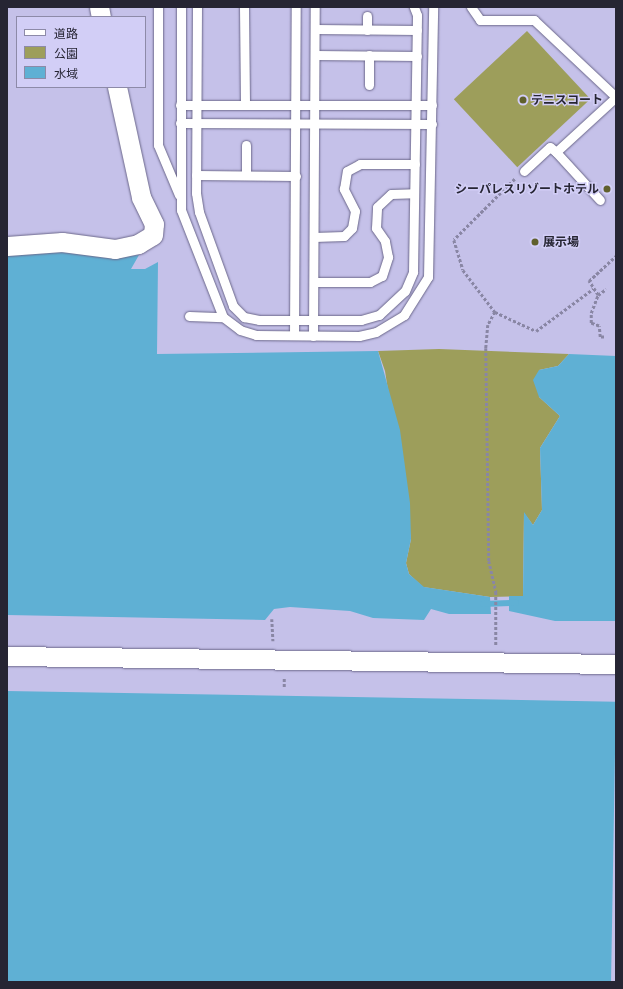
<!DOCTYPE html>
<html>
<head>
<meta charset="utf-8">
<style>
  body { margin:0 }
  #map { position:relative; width:623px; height:989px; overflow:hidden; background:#c5c1e9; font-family:Commissioner,"Noto Sans JP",sans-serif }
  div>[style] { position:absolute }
  .green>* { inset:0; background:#9d9e5b; transform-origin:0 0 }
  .water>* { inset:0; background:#5fb0d4; transform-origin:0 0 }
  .stream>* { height:5.5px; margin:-2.75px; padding:0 2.75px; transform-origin:2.75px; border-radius:2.75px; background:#5fb0d4 }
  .path>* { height:2.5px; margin-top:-1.25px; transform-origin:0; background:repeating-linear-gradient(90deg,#8986a4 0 3px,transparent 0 5px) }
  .roads { filter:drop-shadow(0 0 1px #6b678a) drop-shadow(0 0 1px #6b678a) }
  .service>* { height:9px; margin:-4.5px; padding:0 4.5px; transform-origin:4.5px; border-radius:4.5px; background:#fff }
  .minor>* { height:19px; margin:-9.5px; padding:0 9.5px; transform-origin:9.5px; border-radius:9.5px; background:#fff }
  .dots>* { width:11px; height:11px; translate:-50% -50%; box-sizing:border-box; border:2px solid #d2cef6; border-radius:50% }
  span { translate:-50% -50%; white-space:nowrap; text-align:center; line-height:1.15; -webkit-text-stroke:3px #d2cef6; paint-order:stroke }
  .poi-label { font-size:12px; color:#262533; font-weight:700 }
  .left { translate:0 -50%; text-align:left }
  .right { translate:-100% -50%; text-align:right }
  .frame { position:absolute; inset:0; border:8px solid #262533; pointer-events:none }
  .legend { position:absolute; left:16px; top:16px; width:130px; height:72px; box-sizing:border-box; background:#d2cef6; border:1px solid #8d8aa8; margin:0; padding:5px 7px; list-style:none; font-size:12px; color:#262533 }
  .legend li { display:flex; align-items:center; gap:8px; height:20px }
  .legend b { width:20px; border:1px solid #8d8aa8 }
</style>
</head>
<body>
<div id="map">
  <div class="green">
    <i style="left:527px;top:31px;width:93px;height:100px;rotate:47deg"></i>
    <i style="clip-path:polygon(439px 349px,569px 354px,558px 366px,539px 370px,539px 397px,560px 416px,540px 448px,542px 510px,533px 525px,524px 513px,523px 596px,490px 597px,423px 587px,409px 574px,406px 563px,411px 539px,385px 371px,378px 351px)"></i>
  </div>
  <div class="water">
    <i style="clip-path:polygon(68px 250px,118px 257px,139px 255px,131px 269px,145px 269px,158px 262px,157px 354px,378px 351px,400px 430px,410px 503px,411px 539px,406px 563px,409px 574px,424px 587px,490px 597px,491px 614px,449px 614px,431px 609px,424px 620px,373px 618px,350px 611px,290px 607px,274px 609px,265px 620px,7px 615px,7px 254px)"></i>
    <i style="clip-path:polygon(569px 354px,616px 356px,616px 621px,555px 621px,509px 611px,509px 596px,523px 596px,524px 512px,533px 525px,542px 510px,540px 448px,560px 416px,539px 397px,533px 380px,539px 370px,558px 366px)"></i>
    <i style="left:7px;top:691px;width:609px;height:291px;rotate:1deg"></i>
  </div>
  <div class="stream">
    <i style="left:483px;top:604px;width:33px;rotate:-2deg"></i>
  </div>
  <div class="path">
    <i style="left:515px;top:179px;width:86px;rotate:135deg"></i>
    <i style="left:454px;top:240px;width:31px;rotate:73deg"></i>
    <i style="left:463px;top:270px;width:53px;rotate:52.7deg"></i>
    <i style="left:495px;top:312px;width:45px;rotate:24.9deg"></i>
    <i style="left:536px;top:331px;width:71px;rotate:-36.4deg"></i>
    <i style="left:598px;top:295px;width:17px;rotate:-123deg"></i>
    <i style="left:589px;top:281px;width:37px;rotate:-43deg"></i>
    <i style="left:495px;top:312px;width:15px;rotate:118deg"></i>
    <i style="left:488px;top:325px;width:23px;rotate:95deg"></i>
    <i style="left:486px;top:348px;width:213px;rotate:89.2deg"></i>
    <i style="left:489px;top:561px;width:32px;rotate:77deg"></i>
    <i style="left:496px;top:592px;width:53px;rotate:90deg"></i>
    <i style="left:604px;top:337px;width:4px;rotate:180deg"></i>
    <i style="left:600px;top:337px;width:11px;rotate:-95deg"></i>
    <i style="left:599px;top:326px;width:9px;rotate:-159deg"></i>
    <i style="left:591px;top:323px;width:10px;rotate:-90deg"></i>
    <i style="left:591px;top:313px;width:19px;rotate:-69deg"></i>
    <i style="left:598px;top:295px;width:10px;rotate:-37deg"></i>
    <i style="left:272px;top:619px;width:22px;rotate:87deg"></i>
    <i style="left:284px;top:687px;width:9px;rotate:-90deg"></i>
  </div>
  <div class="roads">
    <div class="service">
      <i style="left:158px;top:7px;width:138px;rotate:90deg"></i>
      <i style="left:158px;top:145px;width:54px;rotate:67.2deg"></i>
      <i style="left:181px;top:7px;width:203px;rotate:90deg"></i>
      <i style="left:181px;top:210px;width:115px;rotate:68.6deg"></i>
      <i style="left:223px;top:317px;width:21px;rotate:37deg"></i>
      <i style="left:240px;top:330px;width:17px;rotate:17deg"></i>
      <i style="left:256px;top:335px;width:103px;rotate:0.6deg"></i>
      <i style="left:359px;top:336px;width:17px;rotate:-13deg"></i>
      <i style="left:376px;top:332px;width:33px;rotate:-31deg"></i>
      <i style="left:404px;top:315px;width:45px;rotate:-57.7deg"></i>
      <i style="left:428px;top:277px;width:270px;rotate:-88.9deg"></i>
      <i style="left:197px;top:7px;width:186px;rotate:90.3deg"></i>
      <i style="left:196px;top:193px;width:19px;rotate:81deg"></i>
      <i style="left:199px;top:212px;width:100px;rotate:70.1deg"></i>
      <i style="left:233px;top:306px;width:16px;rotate:45deg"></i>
      <i style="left:244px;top:317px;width:15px;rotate:11deg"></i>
      <i style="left:259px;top:320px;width:102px"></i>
      <i style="left:361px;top:320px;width:19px;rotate:-16deg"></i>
      <i style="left:379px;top:315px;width:35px;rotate:-43deg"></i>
      <i style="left:405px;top:291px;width:21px;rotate:-67deg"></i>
      <i style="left:413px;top:272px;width:257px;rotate:-89.1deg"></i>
      <i style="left:417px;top:15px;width:9px;rotate:-111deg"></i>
      <i style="left:244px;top:7px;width:98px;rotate:89.4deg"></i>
      <i style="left:471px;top:7px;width:16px;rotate:55deg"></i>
      <i style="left:480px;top:20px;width:54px"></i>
      <i style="left:534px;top:20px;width:112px;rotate:43.2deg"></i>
      <i style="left:367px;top:16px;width:14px;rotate:90deg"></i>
      <i style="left:315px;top:29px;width:102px;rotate:0.6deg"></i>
      <i style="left:315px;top:55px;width:102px;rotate:0.6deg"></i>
      <i style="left:369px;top:85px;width:30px;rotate:-90deg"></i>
      <i style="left:180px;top:105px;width:252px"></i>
      <i style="left:180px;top:123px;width:252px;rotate:0.2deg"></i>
      <i style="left:556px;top:152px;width:65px;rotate:47.5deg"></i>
      <i style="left:524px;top:171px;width:35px;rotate:-43deg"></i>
      <i style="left:550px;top:147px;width:8px;rotate:40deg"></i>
      <i style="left:556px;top:152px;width:81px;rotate:-42.5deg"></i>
      <i style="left:196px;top:175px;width:100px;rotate:0.6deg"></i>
      <i style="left:246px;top:175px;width:30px;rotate:-90deg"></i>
      <i style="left:314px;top:237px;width:30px;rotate:-2deg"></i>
      <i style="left:344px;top:236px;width:11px;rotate:-45deg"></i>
      <i style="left:352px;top:228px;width:17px;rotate:-80deg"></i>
      <i style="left:355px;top:211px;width:25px;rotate:-117deg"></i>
      <i style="left:344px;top:189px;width:18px;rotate:-81deg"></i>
      <i style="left:347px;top:171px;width:15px;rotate:-28deg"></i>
      <i style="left:360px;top:164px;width:55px"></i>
      <i style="left:314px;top:282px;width:56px"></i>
      <i style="left:370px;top:282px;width:13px;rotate:-27deg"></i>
      <i style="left:382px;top:276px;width:20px;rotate:-72deg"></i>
      <i style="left:388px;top:257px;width:16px;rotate:-101deg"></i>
      <i style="left:385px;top:241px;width:16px;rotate:-125deg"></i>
      <i style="left:376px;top:228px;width:21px;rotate:-87deg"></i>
      <i style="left:377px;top:207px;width:19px;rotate:-43deg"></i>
      <i style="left:391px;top:194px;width:23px;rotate:-2deg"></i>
      <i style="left:189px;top:316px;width:34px;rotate:2deg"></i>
      <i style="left:294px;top:335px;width:328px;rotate:-89.7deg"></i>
      <i style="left:313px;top:336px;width:329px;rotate:-89.7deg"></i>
    </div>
    <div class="minor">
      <i style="left:99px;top:7px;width:10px;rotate:79deg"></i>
      <i style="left:7px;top:246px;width:55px;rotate:-4.2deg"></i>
      <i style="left:62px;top:242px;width:53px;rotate:7.5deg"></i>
      <i style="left:115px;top:249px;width:24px;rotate:-12deg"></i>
      <i style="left:138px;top:244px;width:17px;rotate:-31deg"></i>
      <i style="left:153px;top:235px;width:11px;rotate:-85deg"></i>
      <i style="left:154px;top:224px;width:30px;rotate:-116deg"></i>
      <i style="left:141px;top:197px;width:113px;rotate:-102.3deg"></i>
      <i style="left:7px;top:656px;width:609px;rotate:0.75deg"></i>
    </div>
  </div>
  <div class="dots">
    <i style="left:523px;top:100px;background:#60602d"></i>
    <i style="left:607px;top:189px;background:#60602d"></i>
    <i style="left:535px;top:242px;background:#60602d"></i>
  </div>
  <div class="poi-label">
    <span class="left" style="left:531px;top:100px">テニスコート</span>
    <span class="right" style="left:599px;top:189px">シーパレスリゾートホテル</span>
    <span class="left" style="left:543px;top:242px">展示場</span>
  </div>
  <div class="frame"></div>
  <ul class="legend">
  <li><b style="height:5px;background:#fff"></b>道路</li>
  <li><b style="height:11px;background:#9d9e5b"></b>公園</li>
  <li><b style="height:11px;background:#5fb0d4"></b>水域</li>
  </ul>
</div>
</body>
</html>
